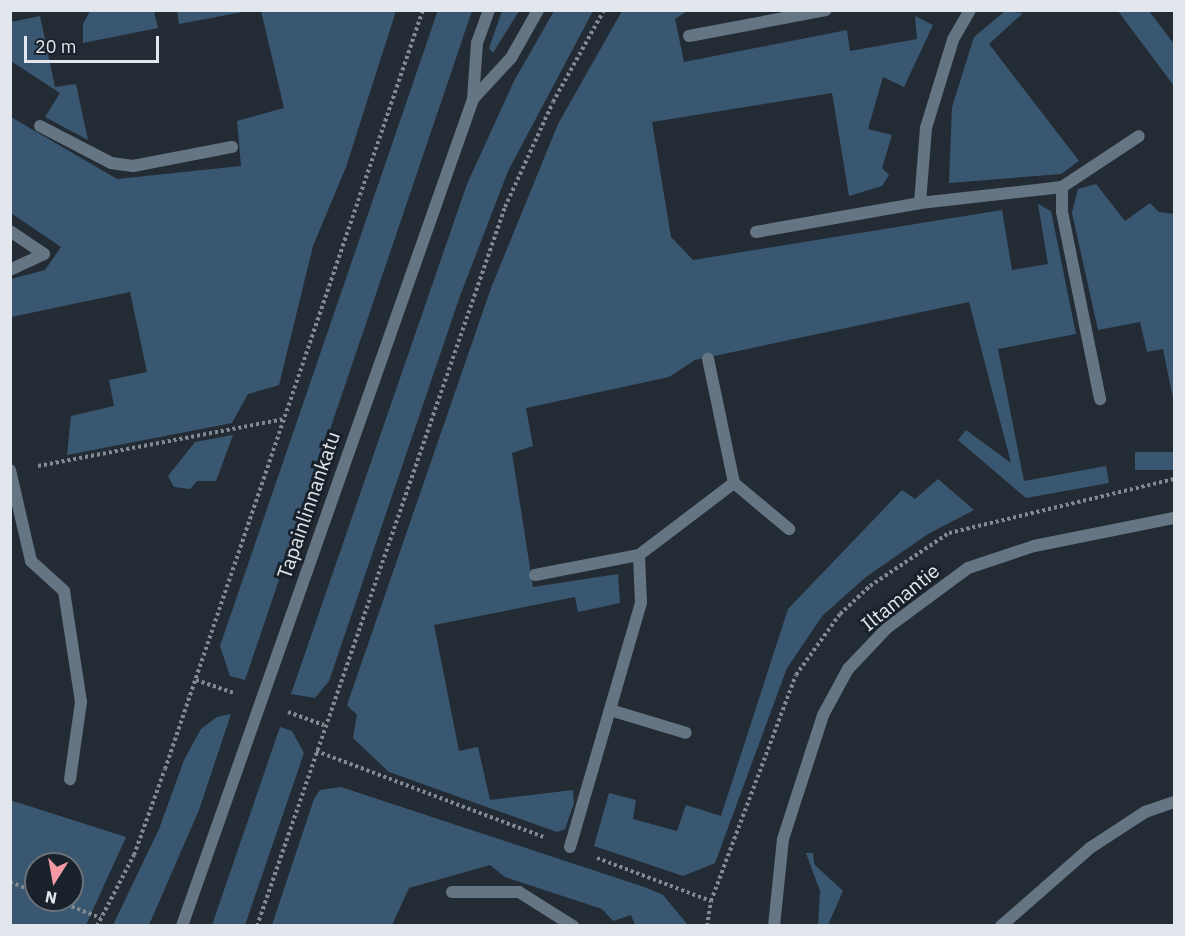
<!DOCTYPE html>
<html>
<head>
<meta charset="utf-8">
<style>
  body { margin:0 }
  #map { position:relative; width:1185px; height:936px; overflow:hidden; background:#232c35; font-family:"IBM Plex Sans",sans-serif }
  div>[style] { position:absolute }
  .green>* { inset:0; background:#3a5771; transform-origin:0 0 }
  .path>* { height:4px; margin-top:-2px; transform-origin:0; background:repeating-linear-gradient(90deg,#838a92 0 3px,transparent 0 6px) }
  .service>* { height:12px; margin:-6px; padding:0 6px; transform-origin:6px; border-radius:6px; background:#667583 }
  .minor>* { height:12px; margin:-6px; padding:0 6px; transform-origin:6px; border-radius:6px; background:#667583 }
  .tertiary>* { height:12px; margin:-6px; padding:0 6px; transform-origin:6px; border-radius:6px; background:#667583 }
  span { translate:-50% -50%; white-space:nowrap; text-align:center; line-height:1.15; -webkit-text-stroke:6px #19222b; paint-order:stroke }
  .street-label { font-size:20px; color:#e1e7ed }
  .frame { position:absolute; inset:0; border:12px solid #e1e7ed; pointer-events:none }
  .north { position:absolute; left:24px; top:852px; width:60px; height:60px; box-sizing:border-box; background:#19222b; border:2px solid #697179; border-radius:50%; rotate:191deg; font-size:16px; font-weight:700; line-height:24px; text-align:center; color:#e1e7ed }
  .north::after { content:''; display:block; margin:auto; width:21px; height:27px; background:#f49aa5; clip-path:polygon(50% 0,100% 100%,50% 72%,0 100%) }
  .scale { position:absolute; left:24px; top:36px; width:135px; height:27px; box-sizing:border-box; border:3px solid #e1e7ed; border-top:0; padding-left:8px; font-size:18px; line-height:21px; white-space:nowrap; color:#e1e7ed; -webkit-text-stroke:4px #19222b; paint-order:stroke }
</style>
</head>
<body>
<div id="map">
  <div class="green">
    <i style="clip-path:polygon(438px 10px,472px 11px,245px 680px,230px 676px,220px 646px)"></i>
    <i style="clip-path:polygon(90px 11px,154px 11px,158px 28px,83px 43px,83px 24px)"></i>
    <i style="clip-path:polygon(177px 11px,177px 10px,248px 11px,179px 24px)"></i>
    <i style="clip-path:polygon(261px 11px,396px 11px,346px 167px,313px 246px,279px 385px,248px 394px,232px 423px,67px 455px,71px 416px,114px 406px,109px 380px,147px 372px,130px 292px,11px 317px,11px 279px,45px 270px,61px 247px,11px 213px,11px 117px,117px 179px,241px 166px,237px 121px,284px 108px)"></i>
    <i style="clip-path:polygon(502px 11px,519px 11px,493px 53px,489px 48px)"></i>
    <i style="clip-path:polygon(554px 11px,593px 11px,508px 171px,460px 296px,329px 681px,315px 698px,291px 694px,467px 184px,514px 81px)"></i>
    <i style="clip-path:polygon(622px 11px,687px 11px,675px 19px,684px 62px,847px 30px,850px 51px,917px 39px,915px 16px,933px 25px,904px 87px,883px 77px,868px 129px,892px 135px,882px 168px,889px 175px,882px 186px,849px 196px,832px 93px,652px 122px,671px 237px,693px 260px,1002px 210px,1012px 270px,1048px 264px,1038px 204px,1051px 211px,1076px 334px,998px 349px,1024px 481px,1106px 466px,1109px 483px,1026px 498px,958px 440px,966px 430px,1011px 463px,969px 302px,695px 360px,669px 377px,526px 408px,533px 446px,512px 453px,533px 587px,618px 574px,620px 603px,578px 612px,575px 597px,434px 625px,459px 751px,478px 747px,490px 800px,573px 790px,574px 803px,565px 829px,557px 832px,389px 772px,353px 738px,357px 715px,347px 705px,491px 288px,558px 124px)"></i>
    <i style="clip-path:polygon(1005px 11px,1023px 13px,989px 44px,1079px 161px,1061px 174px,949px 183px,952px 107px,974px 37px)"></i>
    <i style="clip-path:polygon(1118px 11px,1149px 11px,1174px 44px,1174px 86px)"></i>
    <i style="clip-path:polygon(40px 16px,55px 87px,76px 84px,88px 140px,45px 117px,60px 93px,11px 61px,11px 22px)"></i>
    <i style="clip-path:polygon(1096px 184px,1125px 221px,1150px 203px,1159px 212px,1174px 214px,1174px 403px,1163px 349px,1147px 352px,1140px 322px,1098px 330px,1072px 213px,1078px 189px)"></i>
    <i style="clip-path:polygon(233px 435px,216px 481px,197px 481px,190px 489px,174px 487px,168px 476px,195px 442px)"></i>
    <i style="left:1174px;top:452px;width:18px;height:39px;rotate:90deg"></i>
    <i style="clip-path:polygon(938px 479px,974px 510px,928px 534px,866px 577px,823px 615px,787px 668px,715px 863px,683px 876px,594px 846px,609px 793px,636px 800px,633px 819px,677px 831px,686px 805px,721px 816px,788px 609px,902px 490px,915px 499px)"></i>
    <i style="clip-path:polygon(231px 714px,199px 810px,149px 925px,113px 925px,159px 829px,184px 760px,201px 729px,217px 717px)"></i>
    <i style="clip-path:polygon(280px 727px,292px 731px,304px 753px,245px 925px,212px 925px)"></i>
    <i style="clip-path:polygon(341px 787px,647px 888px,663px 895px,688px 925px,635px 925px,631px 915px,613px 921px,602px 909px,505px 877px,490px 865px,409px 888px,392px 925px,272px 925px,314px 799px,320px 790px)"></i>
    <i style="clip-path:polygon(evenodd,10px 800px,126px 837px,86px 925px,11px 925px,10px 800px,36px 864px,72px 864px,72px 900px,36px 900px,36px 864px)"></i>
    <i style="clip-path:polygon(806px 853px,813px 853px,814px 864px,843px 891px,828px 925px,818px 925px,820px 891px)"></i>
  </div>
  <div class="path">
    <i style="left:38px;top:466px;width:251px;rotate:-10.8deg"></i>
    <i style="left:196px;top:680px;width:39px;rotate:19deg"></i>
    <i style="left:288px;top:712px;width:38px;rotate:20deg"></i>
    <i style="left:316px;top:751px;width:243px;rotate:20.7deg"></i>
    <i style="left:597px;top:858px;width:122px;rotate:20.7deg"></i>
    <i style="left:10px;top:882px;width:28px;rotate:21deg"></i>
    <i style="left:55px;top:900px;width:49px;rotate:21.4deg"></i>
    <i style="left:97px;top:926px;width:80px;rotate:-62.5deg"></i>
    <i style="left:134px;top:855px;width:91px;rotate:-70.2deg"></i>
    <i style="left:165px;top:769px;width:802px;rotate:-71.23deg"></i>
    <i style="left:257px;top:926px;width:761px;rotate:-70.97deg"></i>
    <i style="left:505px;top:207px;width:115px;rotate:-65.4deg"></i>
    <i style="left:553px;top:102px;width:105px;rotate:-61deg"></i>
    <i style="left:707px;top:926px;width:25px;rotate:-81deg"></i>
    <i style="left:711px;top:901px;width:241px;rotate:-69.4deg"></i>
    <i style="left:796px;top:675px;width:75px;rotate:-54.2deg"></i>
    <i style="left:840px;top:614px;width:41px;rotate:-43deg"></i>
    <i style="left:870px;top:586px;width:95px;rotate:-33.9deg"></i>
    <i style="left:949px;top:533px;width:231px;rotate:-13.5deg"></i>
  </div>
  <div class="service">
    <i style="left:970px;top:10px;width:34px;rotate:120deg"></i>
    <i style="left:953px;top:40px;width:92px;rotate:107.1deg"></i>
    <i style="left:926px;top:128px;width:75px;rotate:94.6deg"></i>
    <i style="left:920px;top:203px;width:143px;rotate:-6.4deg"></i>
    <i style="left:1062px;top:187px;width:92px;rotate:-33.5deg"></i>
    <i style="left:689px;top:36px;width:139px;rotate:-10.7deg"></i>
    <i style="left:40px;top:126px;width:80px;rotate:27.5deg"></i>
    <i style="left:111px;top:163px;width:22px;rotate:8deg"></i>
    <i style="left:133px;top:166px;width:101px;rotate:-10.9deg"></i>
    <i style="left:1062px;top:187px;width:25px;rotate:90deg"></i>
    <i style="left:1062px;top:212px;width:191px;rotate:78.5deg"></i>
    <i style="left:10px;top:231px;width:41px;rotate:34.1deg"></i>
    <i style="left:44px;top:254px;width:38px;rotate:155deg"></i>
    <i style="left:756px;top:232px;width:167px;rotate:-10deg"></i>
    <i style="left:10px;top:470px;width:93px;rotate:77deg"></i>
    <i style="left:31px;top:561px;width:45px;rotate:42.3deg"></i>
    <i style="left:64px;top:591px;width:112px;rotate:81.3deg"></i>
    <i style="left:81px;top:702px;width:78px;rotate:98.1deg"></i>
    <i style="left:734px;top:483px;width:72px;rotate:39.9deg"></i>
    <i style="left:535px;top:575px;width:106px;rotate:-10.9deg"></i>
    <i style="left:639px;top:555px;width:119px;rotate:-37.2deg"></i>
    <i style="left:734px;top:483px;width:127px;rotate:-101.8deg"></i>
    <i style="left:610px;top:710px;width:79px;rotate:16.8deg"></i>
    <i style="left:570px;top:847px;width:254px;rotate:-73.8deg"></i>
    <i style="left:641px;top:603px;width:48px;rotate:-92.4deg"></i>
    <i style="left:452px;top:892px;width:67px"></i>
    <i style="left:519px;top:892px;width:64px;rotate:32.2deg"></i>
    <i style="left:1001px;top:926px;width:118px;rotate:-41.2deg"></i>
    <i style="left:1090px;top:848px;width:66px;rotate:-33.2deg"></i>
    <i style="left:1145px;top:812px;width:31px;rotate:-19deg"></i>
  </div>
  <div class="minor">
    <i style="left:774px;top:926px;width:87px;rotate:-84.1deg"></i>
    <i style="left:783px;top:839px;width:130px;rotate:-72.1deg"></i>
    <i style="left:823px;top:715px;width:52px;rotate:-61.5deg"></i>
    <i style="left:848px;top:669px;width:57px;rotate:-46.4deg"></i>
    <i style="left:887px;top:628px;width:101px;rotate:-36.5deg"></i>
    <i style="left:968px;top:568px;width:70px;rotate:-18.4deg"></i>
    <i style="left:1034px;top:546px;width:143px;rotate:-11.3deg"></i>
  </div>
  <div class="tertiary">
    <i style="left:473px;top:99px;width:56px;rotate:-47.2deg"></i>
    <i style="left:511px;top:58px;width:55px;rotate:-60.6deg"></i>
    <i style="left:182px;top:926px;width:877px;rotate:-70.61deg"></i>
    <i style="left:473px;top:99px;width:56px;rotate:-85.9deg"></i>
    <i style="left:477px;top:43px;width:35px;rotate:-70deg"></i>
  </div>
  <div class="street-label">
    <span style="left:308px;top:505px;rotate:-71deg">Tapainlinnankatu</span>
    <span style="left:900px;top:597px;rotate:-39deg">Iltamantie</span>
  </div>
  <div class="frame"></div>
  <div class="north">N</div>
  <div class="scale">20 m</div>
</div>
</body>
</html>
